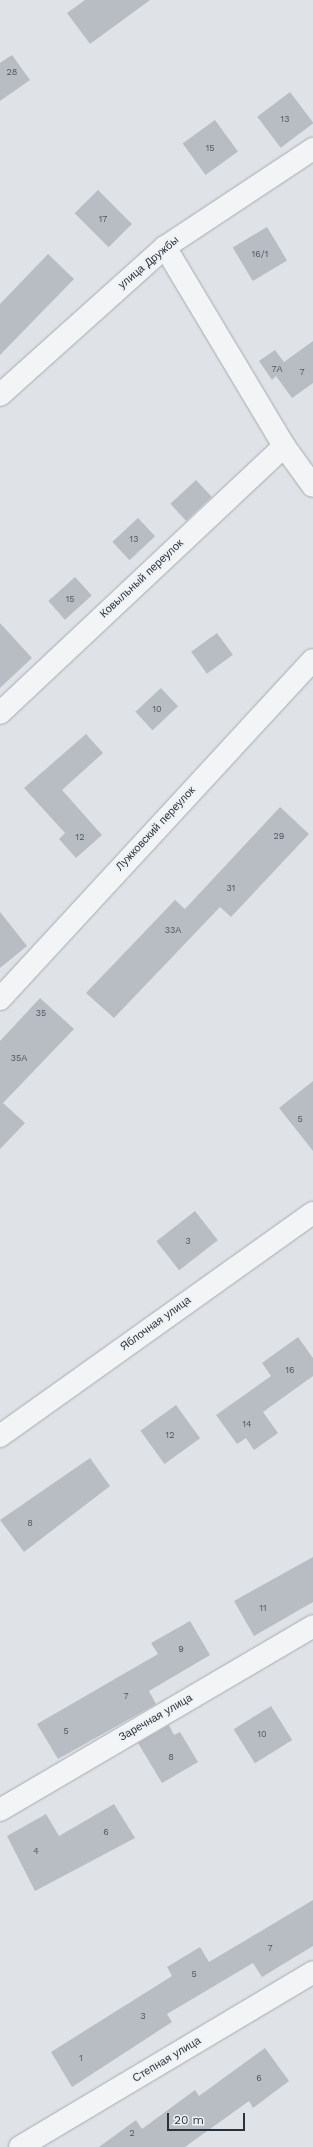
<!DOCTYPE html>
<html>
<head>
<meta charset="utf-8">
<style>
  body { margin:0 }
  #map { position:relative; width:313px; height:2147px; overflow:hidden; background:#dfe3e7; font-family:"Work Sans",sans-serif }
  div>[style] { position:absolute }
  .building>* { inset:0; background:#b7bdc3; transform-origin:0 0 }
  .roads { filter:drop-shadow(0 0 1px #a5abb0) drop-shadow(0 0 1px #a5abb0) }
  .street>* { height:22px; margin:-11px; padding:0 11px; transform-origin:11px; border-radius:11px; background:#f2f4f6 }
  span { translate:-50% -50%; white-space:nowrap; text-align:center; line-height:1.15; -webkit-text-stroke:4px #eff2f5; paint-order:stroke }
  .number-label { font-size:9px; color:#4d565e }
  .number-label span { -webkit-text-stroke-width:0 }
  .street-label { font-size:11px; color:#2a333c }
  .scale { position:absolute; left:167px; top:2113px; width:78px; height:18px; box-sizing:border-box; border:2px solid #2a333c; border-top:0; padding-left:5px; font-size:12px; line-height:14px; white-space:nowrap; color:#2a333c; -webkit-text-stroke:3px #eff2f5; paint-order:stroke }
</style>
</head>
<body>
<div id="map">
  <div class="building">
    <i style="clip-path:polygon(85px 0,150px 0,90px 44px,67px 13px)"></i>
    <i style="clip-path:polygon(12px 55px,30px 80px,0 101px,0 63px)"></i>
    <i style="left:290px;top:92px;width:39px;height:41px;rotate:53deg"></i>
    <i style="left:215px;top:120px;width:39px;height:40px;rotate:54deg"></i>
    <i style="left:98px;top:190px;width:48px;height:33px;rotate:45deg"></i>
    <i style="left:267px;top:227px;width:39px;height:40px;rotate:59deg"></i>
    <i style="clip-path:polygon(48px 254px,74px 279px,0 355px,0 304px)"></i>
    <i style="clip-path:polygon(313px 341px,313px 383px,292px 398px,276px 376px,272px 380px,259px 361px,275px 350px,284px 362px)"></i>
    <i style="left:196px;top:480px;width:23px;height:35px;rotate:47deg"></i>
    <i style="left:138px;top:518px;width:25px;height:35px;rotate:47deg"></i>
    <i style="left:75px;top:577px;width:25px;height:36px;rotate:48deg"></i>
    <i style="clip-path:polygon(0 623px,32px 658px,0 688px)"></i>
    <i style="left:217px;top:633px;width:27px;height:32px;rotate:54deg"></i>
    <i style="left:161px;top:688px;width:25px;height:35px;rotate:47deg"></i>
    <i style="clip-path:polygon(86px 734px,103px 753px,62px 790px,102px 835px,76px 858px,59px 839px,65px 833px,24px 788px)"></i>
    <i style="clip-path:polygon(280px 807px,309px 834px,231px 917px,220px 907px,114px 1018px,86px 993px,175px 900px,185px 909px)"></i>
    <i style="clip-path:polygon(0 912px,27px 946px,0 968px)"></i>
    <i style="clip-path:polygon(40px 998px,74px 1029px,3px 1103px,25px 1123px,0 1149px,0 1041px)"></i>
    <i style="clip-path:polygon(313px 1081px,313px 1151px,279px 1108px)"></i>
    <i style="left:195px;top:1211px;width:37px;height:49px;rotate:52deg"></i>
    <i style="clip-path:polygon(298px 1337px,313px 1358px,313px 1376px,263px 1412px,278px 1433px,254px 1450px,246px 1438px,237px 1444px,216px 1415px,271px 1376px,262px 1363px)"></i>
    <i style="left:176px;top:1405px;width:41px;height:44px;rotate:54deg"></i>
    <i style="clip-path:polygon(90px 1458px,110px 1486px,24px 1552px,0 1520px)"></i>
    <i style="clip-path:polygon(313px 1557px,313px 1602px,254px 1636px,234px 1601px)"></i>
    <i style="clip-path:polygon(190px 1621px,210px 1655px,149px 1691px,156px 1704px,58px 1759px,37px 1724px,158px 1654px,151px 1643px)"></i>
    <i style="left:271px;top:1706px;width:40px;height:44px;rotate:58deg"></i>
    <i style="clip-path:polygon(169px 1725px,174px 1735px,180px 1732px,198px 1762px,162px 1783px,138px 1743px)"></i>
    <i style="clip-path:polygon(114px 1804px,135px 1838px,35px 1891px,7px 1836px,46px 1814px,59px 1836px)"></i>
    <i style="clip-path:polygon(313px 1900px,313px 1946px,262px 1977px,253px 1963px,167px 2014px,172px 2022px,72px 2087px,51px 2052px,172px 1976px,167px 1967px,200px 1947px,209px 1962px)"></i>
    <i style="clip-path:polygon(265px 2048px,289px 2081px,253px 2108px,249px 2101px,185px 2147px,99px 2147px,136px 2120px,142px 2129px,195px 2090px,199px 2096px)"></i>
  </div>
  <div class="roads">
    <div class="street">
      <i style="left:165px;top:247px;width:232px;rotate:59.1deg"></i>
      <i style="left:284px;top:446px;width:49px;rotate:54.1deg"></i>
      <i style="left:0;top:395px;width:222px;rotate:-41.9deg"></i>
      <i style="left:165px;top:247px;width:178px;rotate:-33.5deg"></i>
      <i style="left:0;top:713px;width:390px;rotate:-43.2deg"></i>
      <i style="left:0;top:999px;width:461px;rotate:-47.3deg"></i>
      <i style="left:0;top:1436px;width:384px;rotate:-35.5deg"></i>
      <i style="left:0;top:1810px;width:363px;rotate:-30.4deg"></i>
      <i style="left:20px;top:2147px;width:341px;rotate:-30.8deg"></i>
    </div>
  </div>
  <div class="number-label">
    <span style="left:12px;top:72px">28</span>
    <span style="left:285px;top:119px">13</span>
    <span style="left:210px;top:148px">15</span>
    <span style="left:103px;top:219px">17</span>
    <span style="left:260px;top:254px">16/1</span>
    <span style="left:277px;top:369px">7А</span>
    <span style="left:302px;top:372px">7</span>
    <span style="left:134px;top:539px">13</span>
    <span style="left:70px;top:599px">15</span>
    <span style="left:157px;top:709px">10</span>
    <span style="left:279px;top:836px">29</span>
    <span style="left:80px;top:837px">12</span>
    <span style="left:231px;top:888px">31</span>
    <span style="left:173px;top:930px">33А</span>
    <span style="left:41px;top:1013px">35</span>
    <span style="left:19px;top:1058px">35А</span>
    <span style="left:300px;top:1119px">5</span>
    <span style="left:188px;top:1241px">3</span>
    <span style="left:290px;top:1370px">16</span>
    <span style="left:247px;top:1424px">14</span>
    <span style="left:170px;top:1435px">12</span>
    <span style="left:30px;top:1523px">8</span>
    <span style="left:263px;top:1608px">11</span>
    <span style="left:181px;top:1649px">9</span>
    <span style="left:126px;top:1696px">7</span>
    <span style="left:66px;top:1731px">5</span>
    <span style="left:262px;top:1734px">10</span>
    <span style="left:171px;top:1757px">8</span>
    <span style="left:106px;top:1832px">6</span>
    <span style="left:36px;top:1851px">4</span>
    <span style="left:270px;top:1948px">7</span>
    <span style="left:194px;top:1974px">5</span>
    <span style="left:143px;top:2016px">3</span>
    <span style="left:81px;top:2058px">1</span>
    <span style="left:259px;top:2078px">6</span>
    <span style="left:132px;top:2133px">2</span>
  </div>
  <div class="street-label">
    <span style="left:149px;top:263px;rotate:-40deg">улица Дружбы</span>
    <span style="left:142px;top:579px;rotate:-43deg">Ковыльный переулок</span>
    <span style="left:156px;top:829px;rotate:-47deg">Лужковский переулок</span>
    <span style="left:156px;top:1324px;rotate:-36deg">Яблочная улица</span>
    <span style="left:156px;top:1718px;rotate:-30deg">Заречная улица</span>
    <span style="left:167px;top:2060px;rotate:-31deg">Степная улица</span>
  </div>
  <div class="scale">20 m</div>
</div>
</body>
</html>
